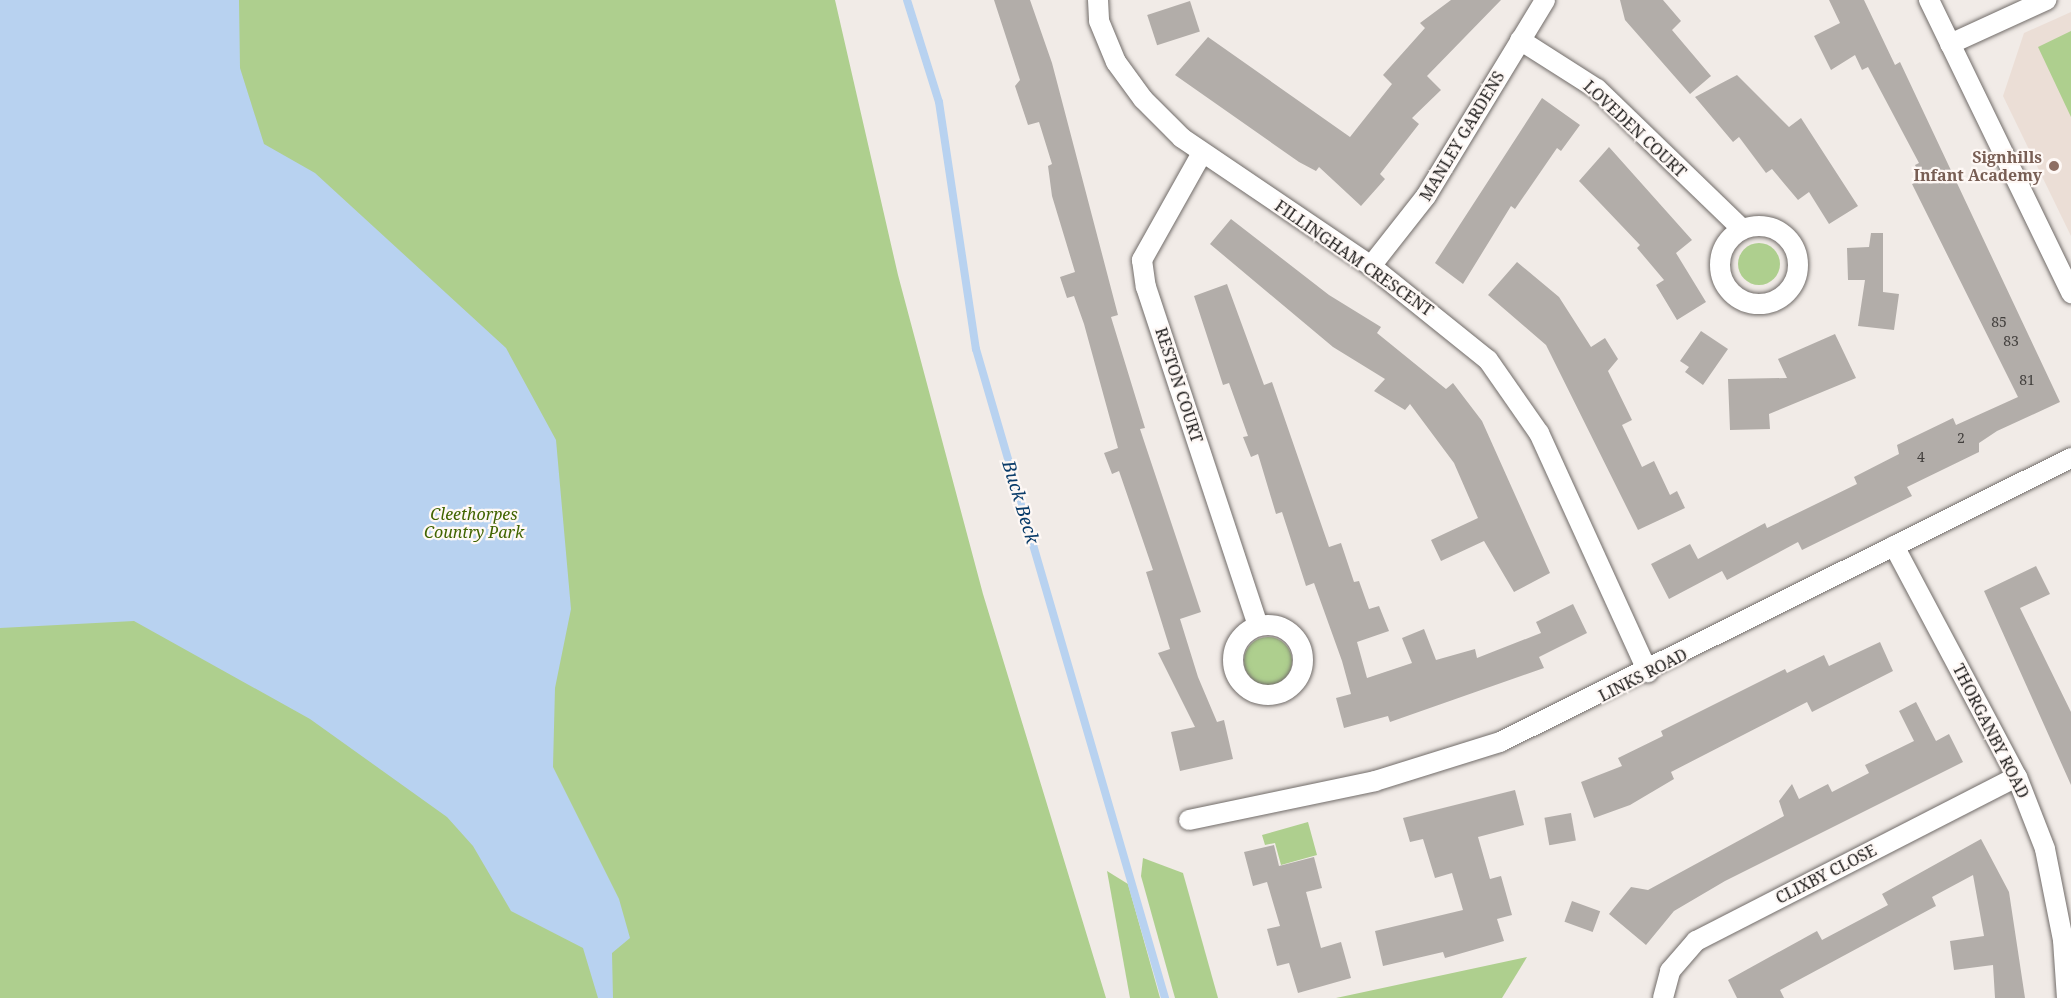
<!DOCTYPE html>
<html>
<head>
<meta charset="utf-8">
<style>
  body { margin:0 }
  #map { position:relative; width:2071px; height:998px; overflow:hidden; background:#f1ebe7; font-family:"Noto Serif",serif }
  div>[style] { position:absolute }
  .built>* { inset:0; background:#ebded6 }
  .green>* { inset:0; background:#aecf8e }
  .round { border-radius:50% }
  .water>* { inset:0; background:#b8d2f0 }
  .stream>* { height:8px; margin:-4px; padding:0 4px; transform-origin:4px; border-radius:4px; background:#b8d2f0 }
  .building>* { inset:0; background:#b2ada9; transform-origin:0 0 }
  .roads { filter:drop-shadow(0 0 2px #716c69) drop-shadow(0 0 2px #716c69) }
  .street>* { height:20px; margin:-10px; padding:0 10px; transform-origin:10px; border-radius:10px; background:#fff }
  .street>.ring { margin:-10px; padding:0; box-sizing:content-box; background:none; border:20px solid #fff; border-radius:50% }
  .dots>* { width:16px; height:16px; translate:-50% -50%; box-sizing:border-box; border:3px solid #fef8f5; border-radius:50% }
  span { translate:-50% -50%; white-space:nowrap; text-align:center; line-height:1.15; -webkit-text-stroke:4.5px #fef8f5; paint-order:stroke }
  .number-label { font-size:14px; color:#423f3d }
  .number-label span { -webkit-text-stroke-width:0 }
  .street-label { font-size:16px; color:#1c1a19 }
  .education-label { font-size:16px; color:#785e54; font-weight:700 }
  .right { translate:-100% -50%; text-align:right }
  .park-label { font-size:16px; color:#406400; font-style:italic }
  .water-label { font-size:18px; color:#0a3c6a; font-style:italic }
</style>
</head>
<body>
<div id="map">
  <div class="built">
    <i style="clip-path:polygon(2071px 12px,2071px 236px,2003px 96px,2024px 33px)"></i>
  </div>
  <div class="green">
    <i style="clip-path:polygon(0 0,835px 0,898px 275px,983px 594px,1106px 998px,0 998px)"></i>
    <i style="clip-path:polygon(2071px 31px,2071px 117px,2038px 47px)"></i>
    <i class="round" style="left:1738px;top:243px;width:42px;height:42px"></i>
    <i class="round" style="left:1244px;top:637px;width:48px;height:48px"></i>
    <i style="clip-path:polygon(1308px 822px,1317px 855px,1281px 865px,1275px 843px,1265px 845px,1262px 835px)"></i>
    <i style="clip-path:polygon(1143px 858px,1183px 873px,1218px 998px,1175px 998px,1141px 876px)"></i>
    <i style="clip-path:polygon(1107px 871px,1128px 884px,1160px 998px,1130px 998px)"></i>
    <i style="clip-path:polygon(1527px 957px,1502px 998px,1336px 998px,1513px 960px)"></i>
  </div>
  <div class="water">
    <i style="clip-path:polygon(0 0,239px 0,240px 68px,264px 144px,315px 173px,506px 348px,556px 440px,571px 609px,555px 688px,553px 767px,619px 899px,630px 938px,612px 953px,613px 998px,598px 998px,583px 948px,511px 911px,473px 846px,447px 817px,310px 719px,134px 621px,0 628px)"></i>
  </div>
  <div class="stream">
    <i style="left:907px;top:0;width:107px;rotate:72.6deg"></i>
    <i style="left:939px;top:102px;width:250px;rotate:81.5deg"></i>
    <i style="left:976px;top:349px;width:676px;rotate:73.76deg"></i>
  </div>
  <div class="building">
    <i style="clip-path:polygon(994px 0,1030px 0,1052px 63px,1118px 315px,1111px 317px,1145px 428px,1140px 429px,1201px 612px,1180px 619px,1198px 677px,1217px 722px,1224px 720px,1233px 759px,1180px 771px,1171px 732px,1195px 727px,1158px 653px,1170px 649px,1146px 572px,1153px 570px,1119px 471px,1112px 474px,1104px 453px,1118px 448px,1084px 324px,1074px 296px,1067px 298px,1060px 277px,1075px 272px,1052px 196px,1048px 166px,1052px 164px,1039px 122px,1028px 125px,1015px 86px,1020px 80px)"></i>
    <i style="clip-path:polygon(1451px 0,1501px 0,1427px 76px,1441px 90px,1412px 118px,1419px 124px,1380px 174px,1385px 179px,1361px 206px,1319px 167px,1316px 171px,1299px 162px,1175px 75px,1208px 37px,1350px 137px,1392px 84px,1383px 75px,1425px 28px,1420px 23px)"></i>
    <i style="clip-path:polygon(1620px 0,1663px 0,1681px 21px,1672px 30px,1711px 76px,1690px 94px,1625px 20px)"></i>
    <i style="clip-path:polygon(1829px 0,1864px 0,1895px 65px,1900px 62px,2060px 402px,1997px 431px,1979px 443px,1979px 452px,1907px 487px,1912px 496px,1802px 550px,1798px 542px,1727px 580px,1722px 571px,1669px 599px,1651px 564px,1690px 544px,1698px 559px,1765px 523px,1767px 528px,1857px 484px,1854px 477px,1899px 454px,1897px 445px,1953px 418px,1956px 425px,2018px 397px,1912px 184px,1922px 179px,1915px 165px,1919px 163px,1868px 67px,1862px 70px,1855px 55px,1831px 70px,1814px 36px,1840px 23px)"></i>
    <i style="left:1190px;top:1px;width:32px;height:45px;rotate:72deg"></i>
    <i style="clip-path:polygon(1737px 75px,1789px 127px,1801px 118px,1858px 206px,1829px 224px,1809px 192px,1798px 200px,1772px 169px,1766px 173px,1739px 137px,1733px 142px,1695px 97px)"></i>
    <i style="clip-path:polygon(1542px 98px,1580px 125px,1561px 151px,1557px 148px,1515px 209px,1511px 206px,1463px 284px,1435px 263px)"></i>
    <i style="clip-path:polygon(1609px 147px,1692px 240px,1676px 253px,1706px 302px,1677px 320px,1656px 285px,1664px 280px,1637px 248px,1640px 245px,1579px 181px)"></i>
    <i style="clip-path:polygon(1231px 219px,1329px 295px,1381px 327px,1377px 333px,1446px 389px,1453px 383px,1482px 421px,1550px 573px,1514px 592px,1484px 541px,1441px 561px,1431px 540px,1478px 518px,1454px 463px,1410px 404px,1405px 410px,1374px 391px,1385px 379px,1333px 347px,1210px 244px)"></i>
    <i style="clip-path:polygon(1871px 233px,1883px 233px,1883px 292px,1899px 294px,1894px 330px,1858px 326px,1865px 280px,1848px 280px,1847px 248px,1869px 247px)"></i>
    <i style="clip-path:polygon(1517px 262px,1559px 297px,1591px 347px,1605px 338px,1618px 359px,1608px 371px,1632px 420px,1622px 425px,1642px 467px,1654px 461px,1670px 495px,1677px 491px,1685px 508px,1638px 530px,1546px 345px,1488px 295px)"></i>
    <i style="clip-path:polygon(1227px 284px,1264px 385px,1272px 382px,1329px 547px,1341px 543px,1354px 582px,1359px 581px,1369px 609px,1379px 606px,1389px 631px,1357px 642px,1367px 678px,1412px 663px,1402px 638px,1424px 629px,1436px 660px,1475px 649px,1477px 658px,1541px 633px,1536px 622px,1573px 604px,1587px 633px,1539px 657px,1544px 668px,1390px 722px,1388px 716px,1344px 728px,1336px 698px,1351px 694px,1342px 661px,1314px 583px,1306px 586px,1282px 512px,1276px 514px,1258px 454px,1251px 457px,1243px 437px,1248px 436px,1229px 383px,1223px 385px,1194px 296px)"></i>
    <i style="clip-path:polygon(1701px 331px,1728px 349px,1703px 385px,1685px 372px,1689px 367px,1680px 361px)"></i>
    <i style="clip-path:polygon(1835px 334px,1856px 378px,1769px 414px,1770px 429px,1730px 430px,1728px 379px,1787px 378px,1778px 359px)"></i>
    <i style="clip-path:polygon(2036px 566px,2050px 594px,2020px 608px,2071px 712px,2071px 785px,1984px 591px)"></i>
    <i style="clip-path:polygon(1880px 642px,1893px 671px,1812px 712px,1807px 702px,1671px 772px,1674px 779px,1630px 805px,1594px 818px,1581px 782px,1622px 766px,1618px 758px,1663px 736px,1661px 731px,1785px 669px,1787px 673px,1824px 655px,1829px 666px)"></i>
    <i style="clip-path:polygon(1916px 702px,1936px 741px,1949px 734px,1963px 762px,1725px 881px,1674px 911px,1646px 945px,1609px 914px,1631px 887px,1648px 890px,1784px 816px,1779px 801px,1792px 784px,1799px 799px,1828px 784px,1832px 792px,1869px 773px,1865px 765px,1914px 741px,1899px 711px)"></i>
    <i style="clip-path:polygon(1515px 790px,1524px 825px,1478px 837px,1490px 879px,1501px 876px,1512px 915px,1497px 919px,1504px 941px,1445px 958px,1443px 952px,1383px 966px,1375px 931px,1463px 910px,1452px 873px,1435px 878px,1423px 839px,1410px 842px,1403px 818px)"></i>
    <i style="left:1571px;top:813px;width:28px;height:27px;rotate:80deg"></i>
    <i style="clip-path:polygon(1981px 839px,2009px 892px,2025px 998px,1995px 998px,1993px 965px,1954px 970px,1950px 941px,1984px 936px,1973px 875px,1932px 897px,1936px 906px,1780px 990px,1784px 998px,1737px 998px,1728px 980px,1817px 931px,1822px 940px,1888px 905px,1882px 894px)"></i>
    <i style="clip-path:polygon(1274px 845px,1279px 866px,1314px 857px,1322px 888px,1306px 892px,1321px 948px,1341px 942px,1351px 978px,1298px 993px,1289px 963px,1277px 966px,1267px 929px,1280px 926px,1267px 882px,1253px 886px,1244px 852px)"></i>
    <i style="left:1572px;top:901px;width:30px;height:22px;rotate:20deg"></i>
  </div>
  <div class="roads">
    <div class="street">
      <i style="left:1098px;top:0;width:21px;rotate:87deg"></i>
      <i style="left:1099px;top:21px;width:44px;rotate:67.5deg"></i>
      <i style="left:1116px;top:62px;width:46px;rotate:53.9deg"></i>
      <i style="left:1143px;top:99px;width:55px;rotate:45deg"></i>
      <i style="left:1182px;top:138px;width:228px;rotate:34.1deg"></i>
      <i style="left:1371px;top:266px;width:150px;rotate:38.8deg"></i>
      <i style="left:1488px;top:360px;width:89px;rotate:55.1deg"></i>
      <i style="left:1539px;top:433px;width:263px;rotate:65.5deg"></i>
      <i style="left:1929px;top:0;width:326px;rotate:64.1deg"></i>
      <i style="left:1520px;top:40px;width:91px;rotate:32.5deg"></i>
      <i style="left:1597px;top:89px;width:202px;rotate:44deg"></i>
      <i style="left:1950px;top:44px;width:106px;rotate:-24.6deg"></i>
      <i style="left:1202px;top:153px;width:123px;rotate:119.3deg"></i>
      <i style="left:1142px;top:260px;width:27px;rotate:82deg"></i>
      <i style="left:1146px;top:287px;width:356px;rotate:71.7deg"></i>
      <i class="ring" style="left:1720px;top:226px;width:58px;height:58px"></i>
      <i style="left:1371px;top:266px;width:89px;rotate:-51.8deg"></i>
      <i style="left:1426px;top:196px;width:229px;rotate:-58.7deg"></i>
      <i style="left:1894px;top:546px;width:262px;rotate:62deg"></i>
      <i style="left:2017px;top:777px;width:77px;rotate:68.7deg"></i>
      <i style="left:2045px;top:849px;width:93px;rotate:78.8deg"></i>
      <i style="left:2063px;top:940px;width:58px;rotate:86.1deg"></i>
      <i class="ring" style="left:1233px;top:625px;width:50px;height:50px"></i>
      <i style="left:1189px;top:820px;width:190px;rotate:-11.8deg"></i>
      <i style="left:1375px;top:781px;width:131px;rotate:-17.3deg"></i>
      <i style="left:1500px;top:742px;width:638px;rotate:-26.44deg"></i>
      <i style="left:1663px;top:998px;width:28px;rotate:-75deg"></i>
      <i style="left:1670px;top:971px;width:40px;rotate:-49deg"></i>
      <i style="left:1696px;top:941px;width:360px;rotate:-27.1deg"></i>
    </div>
  </div>
  <div class="dots">
    <i style="left:2054px;top:166px;background:#8d6e63"></i>
  </div>
  <div class="number-label">
    <span style="left:1999px;top:322px">85</span>
    <span style="left:2011px;top:341px">83</span>
    <span style="left:2027px;top:380px">81</span>
    <span style="left:1961px;top:438px">2</span>
    <span style="left:1921px;top:457px">4</span>
  </div>
  <div class="street-label">
    <span style="left:1635px;top:129px;rotate:43deg">LOVEDEN COURT</span>
    <span style="left:1462px;top:136px;rotate:-59deg">MANLEY GARDENS</span>
    <span style="left:1354px;top:258px;rotate:35deg">FILLINGHAM CRESCENT</span>
    <span style="left:1179px;top:385px;rotate:72deg">RESTON COURT</span>
    <span style="left:1643px;top:675px;rotate:-27deg">LINKS ROAD</span>
    <span style="left:1991px;top:731px;rotate:63deg">THORGANBY ROAD</span>
    <span style="left:1826px;top:874px;rotate:-27deg">CLIXBY CLOSE</span>
  </div>
  <div class="education-label">
    <span class="right" style="left:2042px;top:166px">Signhills<br>Infant Academy</span>
  </div>
  <div class="park-label">
    <span style="left:474px;top:523px">Cleethorpes<br>Country Park</span>
  </div>
  <div class="water-label">
    <span style="left:1021px;top:502px;rotate:73deg">Buck Beck</span>
  </div>
</div>
</body>
</html>
